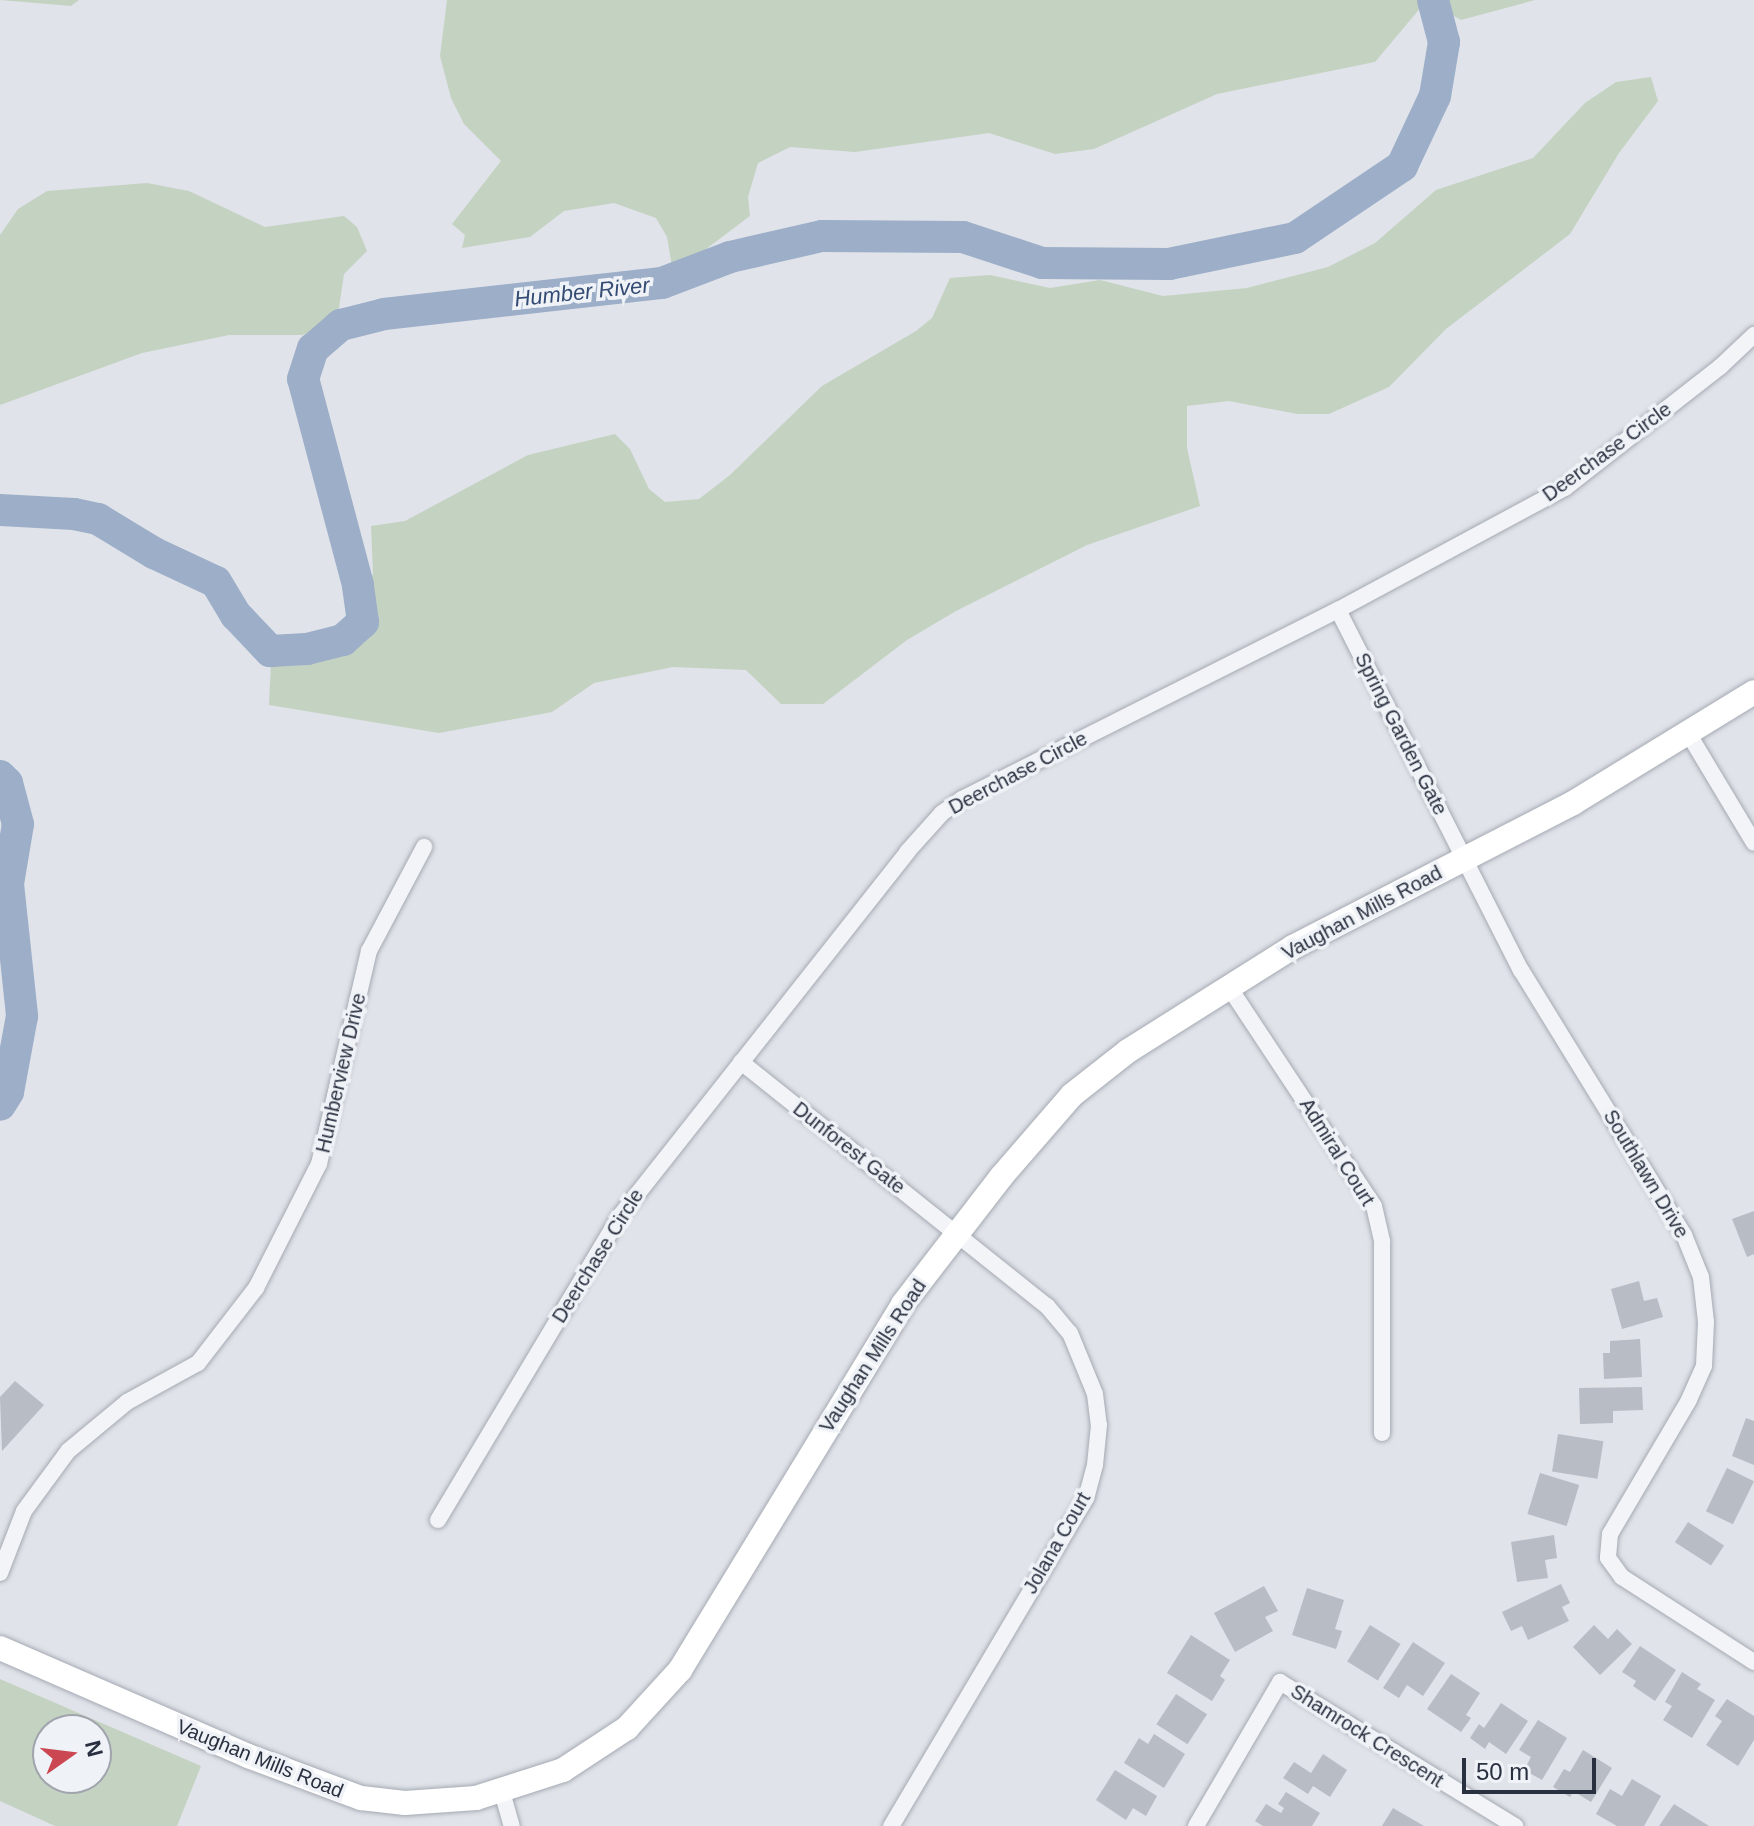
<!DOCTYPE html>
<html>
<head>
<meta charset="utf-8">
<style>
  body { margin:0 }
  #map { position:relative; width:1754px; height:1826px; overflow:hidden; background:#e0e3e9; font-family:Helvetica,sans-serif }
  div>[style] { position:absolute }
  .green>* { inset:0; background:#c4d2c1 }
  .river>* { height:32px; margin:-16px; padding:0 16px; transform-origin:16px; border-radius:16px; background:#9caec8 }
  .building>* { inset:0; background:#b7bcc5; transform-origin:0 0 }
  .roads { filter:drop-shadow(0 0 2px #a5aab3) drop-shadow(0 0 2px #a5aab3) }
  .street>* { height:16px; margin:-8px; padding:0 8px; transform-origin:8px; border-radius:8px; background:#f3f4f7 }
  .secondary>* { height:24px; margin:-12px; padding:0 12px; transform-origin:12px; border-radius:12px; background:#fff }
  span { translate:-50% -50%; white-space:nowrap; text-align:center; line-height:1.15; -webkit-text-stroke:7px #eff2f6; paint-order:stroke }
  .street-label { font-size:20px; color:#293040 }
  .water-label { font-size:22px; color:#344b73; font-style:italic }
  .north { position:absolute; left:32px; top:1714px; width:80px; height:80px; box-sizing:border-box; background:#eff2f6; border:2px solid #a0a4ad; border-radius:50%; rotate:76deg; font-size:22px; font-weight:700; line-height:32px; text-align:center; color:#293040 }
  .north::after { content:''; display:block; margin:auto; width:28px; height:36px; background:#cb4752; clip-path:polygon(50% 0,100% 100%,50% 72%,0 100%) }
  .scale { position:absolute; left:1462px; top:1758px; width:134px; height:36px; box-sizing:border-box; border:4px solid #293040; border-top:0; padding-left:10px; font-size:24px; line-height:28px; white-space:nowrap; color:#293040; -webkit-text-stroke:6px #eff2f6; paint-order:stroke }
</style>
</head>
<body>
<div id="map">
  <div class="green">
    <i style="clip-path:polygon(0 0,79px 0,71px 6px)"></i>
    <i style="clip-path:polygon(447px 0,1417px 0,1422px 6px,1375px 62px,1217px 94px,1094px 149px,1055px 154px,989px 133px,855px 152px,790px 147px,758px 163px,748px 197px,750px 216px,698px 255px,672px 266px,667px 237px,656px 218px,614px 203px,564px 211px,530px 237px,462px 248px,465px 235px,452px 224px,501px 161px,464px 124px,451px 98px,440px 56px)"></i>
    <i style="clip-path:polygon(1436px 0,1535px 0,1461px 20px,1438px 7px)"></i>
    <i style="clip-path:polygon(1651px 77px,1658px 101px,1619px 153px,1570px 234px,1446px 329px,1389px 387px,1329px 414px,1297px 414px,1229px 401px,1187px 406px,1187px 448px,1200px 506px,1087px 545px,956px 611px,907px 640px,823px 704px,781px 704px,746px 670px,673px 667px,594px 683px,552px 712px,439px 733px,269px 705px,272px 642px,326px 655px,353px 642px,373px 573px,371px 526px,405px 521px,528px 455px,615px 434px,630px 449px,649px 489px,665px 502px,699px 499px,730px 475px,822px 386px,916px 331px,932px 318px,950px 278px,990px 275px,1050px 288px,1100px 280px,1163px 296px,1247px 288px,1328px 267px,1375px 243px,1436px 190px,1533px 158px,1585px 103px,1616px 82px)"></i>
    <i style="clip-path:polygon(147px 183px,189px 191px,265px 227px,344px 216px,357px 227px,367px 251px,344px 274px,339px 308px,328px 327px,302px 335px,229px 335px,142px 353px,0 405px,0 235px,18px 209px,47px 191px)"></i>
    <i style="clip-path:polygon(evenodd,0 1679px,201px 1766px,177px 1826px,55px 1826px,0 1801px,0 1679px,48px 1730px,96px 1730px,96px 1778px,48px 1778px,48px 1730px)"></i>
  </div>
  <div class="river">
    <i style="left:0;top:510px;width:74px;rotate:3.1deg"></i>
    <i style="left:74px;top:514px;width:25px;rotate:12deg"></i>
    <i style="left:98px;top:519px;width:66px;rotate:31.3deg"></i>
    <i style="left:154px;top:553px;width:68px;rotate:25.1deg"></i>
    <i style="left:216px;top:582px;width:39px;rotate:59deg"></i>
    <i style="left:236px;top:615px;width:50px;rotate:46.6deg"></i>
    <i style="left:270px;top:651px;width:37px;rotate:-3deg"></i>
    <i style="left:307px;top:649px;width:37px;rotate:-14deg"></i>
    <i style="left:343px;top:640px;width:27px;rotate:-42deg"></i>
    <i style="left:363px;top:622px;width:37px;rotate:-98deg"></i>
    <i style="left:358px;top:585px;width:213px;rotate:-104.9deg"></i>
    <i style="left:303px;top:379px;width:32px;rotate:-72deg"></i>
    <i style="left:313px;top:349px;width:37px;rotate:-41deg"></i>
    <i style="left:341px;top:325px;width:44px;rotate:-14.3deg"></i>
    <i style="left:384px;top:314px;width:280px;rotate:-6.4deg"></i>
    <i style="left:662px;top:283px;width:73px;rotate:-20.9deg"></i>
    <i style="left:730px;top:257px;width:94px;rotate:-12.9deg"></i>
    <i style="left:822px;top:236px;width:141px;rotate:0.4deg"></i>
    <i style="left:963px;top:237px;width:83px;rotate:18.2deg"></i>
    <i style="left:1042px;top:263px;width:127px;rotate:0.5deg"></i>
    <i style="left:1169px;top:264px;width:129px;rotate:-11.7deg"></i>
    <i style="left:1295px;top:238px;width:129px;rotate:-33.9deg"></i>
    <i style="left:1402px;top:166px;width:77px;rotate:-64.8deg"></i>
    <i style="left:1435px;top:96px;width:55px;rotate:-80.5deg"></i>
    <i style="left:1444px;top:42px;width:43px;rotate:-104.7deg"></i>
    <i style="left:0;top:776px;width:10px;rotate:45deg"></i>
    <i style="left:7px;top:783px;width:42px;rotate:75deg"></i>
    <i style="left:18px;top:824px;width:61px;rotate:99.5deg"></i>
    <i style="left:8px;top:884px;width:133px;rotate:83.9deg"></i>
    <i style="left:22px;top:1016px;width:77px;rotate:100.4deg"></i>
    <i style="left:8px;top:1092px;width:15px;rotate:122deg"></i>
  </div>
  <div class="building">
    <i style="clip-path:polygon(1754px 1211px,1754px 1254px,1747px 1257px,1732px 1219px)"></i>
    <i style="clip-path:polygon(1639px 1281px,1644px 1301px,1657px 1298px,1663px 1317px,1622px 1329px,1611px 1289px)"></i>
    <i style="clip-path:polygon(1640px 1339px,1642px 1377px,1604px 1379px,1603px 1353px,1610px 1353px,1610px 1341px)"></i>
    <i style="clip-path:polygon(15px 1381px,44px 1405px,2px 1451px,0 1397px)"></i>
    <i style="clip-path:polygon(1642px 1387px,1643px 1410px,1613px 1411px,1613px 1423px,1580px 1424px,1579px 1388px)"></i>
    <i style="clip-path:polygon(1746px 1418px,1754px 1421px,1754px 1465px,1732px 1456px)"></i>
    <i style="left:1558px;top:1434px;width:46px;height:38px;rotate:9deg"></i>
    <i style="left:1727px;top:1468px;width:30px;height:48px;rotate:26deg"></i>
    <i style="left:1540px;top:1473px;width:41px;height:43px;rotate:17deg"></i>
    <i style="left:1688px;top:1522px;width:43px;height:24px;rotate:33deg"></i>
    <i style="clip-path:polygon(1554px 1535px,1557px 1558px,1545px 1560px,1548px 1578px,1517px 1582px,1511px 1542px)"></i>
    <i style="clip-path:polygon(1561px 1584px,1570px 1603px,1562px 1607px,1569px 1621px,1528px 1640px,1522px 1626px,1511px 1631px,1502px 1612px)"></i>
    <i style="clip-path:polygon(1264px 1586px,1278px 1611px,1265px 1617px,1273px 1631px,1235px 1652px,1214px 1613px)"></i>
    <i style="clip-path:polygon(1307px 1588px,1344px 1600px,1335px 1629px,1342px 1631px,1336px 1649px,1292px 1635px)"></i>
    <i style="left:1370px;top:1625px;width:36px;height:43px;rotate:32deg"></i>
    <i style="clip-path:polygon(1594px 1625px,1608px 1639px,1617px 1629px,1632px 1644px,1600px 1675px,1573px 1647px)"></i>
    <i style="clip-path:polygon(1191px 1635px,1230px 1660px,1220px 1676px,1225px 1680px,1212px 1701px,1167px 1673px)"></i>
    <i style="clip-path:polygon(1413px 1642px,1445px 1663px,1423px 1696px,1407px 1685px,1399px 1698px,1383px 1688px)"></i>
    <i style="clip-path:polygon(1640px 1646px,1676px 1670px,1655px 1701px,1633px 1686px,1636px 1681px,1622px 1672px)"></i>
    <i style="clip-path:polygon(1682px 1672px,1701px 1684px,1697px 1689px,1715px 1700px,1692px 1738px,1663px 1720px,1672px 1706px,1665px 1702px)"></i>
    <i style="clip-path:polygon(1451px 1674px,1480px 1693px,1466px 1715px,1471px 1718px,1461px 1732px,1427px 1709px)"></i>
    <i style="left:1176px;top:1694px;width:37px;height:36px;rotate:33deg"></i>
    <i style="clip-path:polygon(1727px 1699px,1754px 1716px,1754px 1740px,1738px 1766px,1706px 1745px,1722px 1721px,1715px 1716px)"></i>
    <i style="clip-path:polygon(1501px 1703px,1528px 1721px,1506px 1754px,1489px 1742px,1485px 1749px,1470px 1738px,1479px 1724px,1484px 1728px)"></i>
    <i style="clip-path:polygon(1538px 1720px,1567px 1738px,1542px 1780px,1524px 1770px,1531px 1757px,1519px 1750px)"></i>
    <i style="clip-path:polygon(1154px 1734px,1185px 1754px,1164px 1788px,1124px 1763px,1139px 1738px,1148px 1744px)"></i>
    <i style="clip-path:polygon(1583px 1750px,1612px 1768px,1591px 1802px,1573px 1791px,1570px 1797px,1553px 1787px,1564px 1769px,1570px 1772px)"></i>
    <i style="clip-path:polygon(1323px 1754px,1347px 1770px,1330px 1797px,1313px 1786px,1308px 1794px,1283px 1778px,1294px 1762px,1311px 1773px)"></i>
    <i style="clip-path:polygon(1115px 1770px,1157px 1796px,1146px 1816px,1133px 1808px,1126px 1820px,1096px 1800px)"></i>
    <i style="clip-path:polygon(1632px 1779px,1661px 1796px,1644px 1826px,1617px 1826px,1596px 1814px,1610px 1789px,1622px 1796px)"></i>
    <i style="clip-path:polygon(1286px 1792px,1320px 1813px,1312px 1826px,1263px 1826px,1255px 1821px,1266px 1804px,1281px 1813px,1284px 1808px,1278px 1804px)"></i>
    <i style="clip-path:polygon(1674px 1804px,1709px 1826px,1659px 1826px)"></i>
    <i style="clip-path:polygon(1393px 1808px,1424px 1826px,1382px 1826px)"></i>
  </div>
  <div class="roads">
    <div class="street">
      <i style="left:1338px;top:610px;width:404px;rotate:63.1deg"></i>
      <i style="left:1521px;top:970px;width:311px;rotate:58.4deg"></i>
      <i style="left:1684px;top:1235px;width:45px;rotate:68deg"></i>
      <i style="left:1701px;top:1277px;width:45px;rotate:83.7deg"></i>
      <i style="left:1706px;top:1322px;width:44px;rotate:92.6deg"></i>
      <i style="left:1704px;top:1366px;width:37px;rotate:114deg"></i>
      <i style="left:1689px;top:1400px;width:156px;rotate:120.5deg"></i>
      <i style="left:1610px;top:1534px;width:24px;rotate:95deg"></i>
      <i style="left:1608px;top:1558px;width:24px;rotate:54deg"></i>
      <i style="left:1622px;top:1577px;width:157px;rotate:32.8deg"></i>
      <i style="left:1688px;top:733px;width:128px;rotate:59deg"></i>
      <i style="left:1229px;top:987px;width:263px;rotate:56.5deg"></i>
      <i style="left:1374px;top:1206px;width:37px;rotate:77deg"></i>
      <i style="left:1382px;top:1242px;width:191px;rotate:90deg"></i>
      <i style="left:741px;top:1062px;width:391px;rotate:38.6deg"></i>
      <i style="left:1047px;top:1306px;width:35px;rotate:50deg"></i>
      <i style="left:1070px;top:1333px;width:66px;rotate:67.7deg"></i>
      <i style="left:1095px;top:1394px;width:31px;rotate:83deg"></i>
      <i style="left:1099px;top:1425px;width:40px;rotate:95.7deg"></i>
      <i style="left:1095px;top:1465px;width:34px;rotate:105deg"></i>
      <i style="left:1086px;top:1498px;width:382px;rotate:120.7deg"></i>
      <i style="left:438px;top:1520px;width:354px;rotate:-59.1deg"></i>
      <i style="left:620px;top:1216px;width:464px;rotate:-51.7deg"></i>
      <i style="left:907px;top:852px;width:52px;rotate:-48.1deg"></i>
      <i style="left:942px;top:813px;width:24px;rotate:-35deg"></i>
      <i style="left:962px;top:799px;width:421px;rotate:-26.7deg"></i>
      <i style="left:1338px;top:610px;width:258px;rotate:-28.3deg"></i>
      <i style="left:1565px;top:488px;width:197px;rotate:-38deg"></i>
      <i style="left:1720px;top:367px;width:47px;rotate:-43.3deg"></i>
      <i style="left:0;top:1573px;width:66px;rotate:-68.8deg"></i>
      <i style="left:24px;top:1511px;width:74px;rotate:-53.7deg"></i>
      <i style="left:68px;top:1451px;width:77px;rotate:-39.7deg"></i>
      <i style="left:127px;top:1402px;width:81px;rotate:-28.8deg"></i>
      <i style="left:198px;top:1363px;width:95px;rotate:-52.3deg"></i>
      <i style="left:256px;top:1288px;width:139px;rotate:-63.1deg"></i>
      <i style="left:319px;top:1164px;width:219px;rotate:-76.8deg"></i>
      <i style="left:369px;top:951px;width:118px;rotate:-62.1deg"></i>
      <i style="left:502px;top:1792px;width:35px;rotate:74deg"></i>
      <i style="left:1196px;top:1826px;width:167px;rotate:-59.7deg"></i>
      <i style="left:1280px;top:1682px;width:276px;rotate:31.5deg"></i>
    </div>
    <div class="secondary">
      <i style="left:0;top:1648px;width:270px;rotate:23.5deg"></i>
      <i style="left:248px;top:1756px;width:121px;rotate:20.4deg"></i>
      <i style="left:361px;top:1798px;width:44px;rotate:6.5deg"></i>
      <i style="left:405px;top:1803px;width:71px;rotate:-4deg"></i>
      <i style="left:476px;top:1798px;width:91px;rotate:-17.8deg"></i>
      <i style="left:563px;top:1770px;width:77px;rotate:-33.3deg"></i>
      <i style="left:627px;top:1728px;width:79px;rotate:-47.6deg"></i>
      <i style="left:680px;top:1670px;width:429px;rotate:-58.6deg"></i>
      <i style="left:903px;top:1304px;width:160px;rotate:-52.3deg"></i>
      <i style="left:1001px;top:1177px;width:108px;rotate:-49.1deg"></i>
      <i style="left:1072px;top:1095px;width:71px;rotate:-38.2deg"></i>
      <i style="left:1128px;top:1051px;width:195px;rotate:-32.2deg"></i>
      <i style="left:1293px;top:947px;width:315px;rotate:-27.2deg"></i>
      <i style="left:1573px;top:803px;width:212px;rotate:-31.5deg"></i>
    </div>
  </div>
  <div class="street-label">
    <span style="left:1607px;top:452px;rotate:-36deg">Deerchase Circle</span>
    <span style="left:1401px;top:734px;rotate:63deg">Spring Garden Gate</span>
    <span style="left:1018px;top:773px;rotate:-28deg">Deerchase Circle</span>
    <span style="left:1362px;top:913px;rotate:-28deg">Vaughan Mills Road</span>
    <span style="left:341px;top:1073px;rotate:-77deg">Humberview Drive</span>
    <span style="left:849px;top:1148px;rotate:38deg">Dunforest Gate</span>
    <span style="left:1337px;top:1152px;rotate:58deg">Admiral Court</span>
    <span style="left:1646px;top:1174px;rotate:59deg">Southlawn Drive</span>
    <span style="left:598px;top:1256px;rotate:-58deg">Deerchase Circle</span>
    <span style="left:873px;top:1356px;rotate:-57deg">Vaughan Mills Road</span>
    <span style="left:1057px;top:1543px;rotate:-60deg">Jolana Court</span>
    <span style="left:1367px;top:1736px;rotate:32deg">Shamrock Crescent</span>
    <span style="left:260px;top:1759px;rotate:22deg">Vaughan Mills Road</span>
  </div>
  <div class="water-label">
    <span style="left:582px;top:292px;rotate:-6deg">Humber River</span>
  </div>
  <div class="north">N</div>
  <div class="scale">50 m</div>
</div>
</body>
</html>
